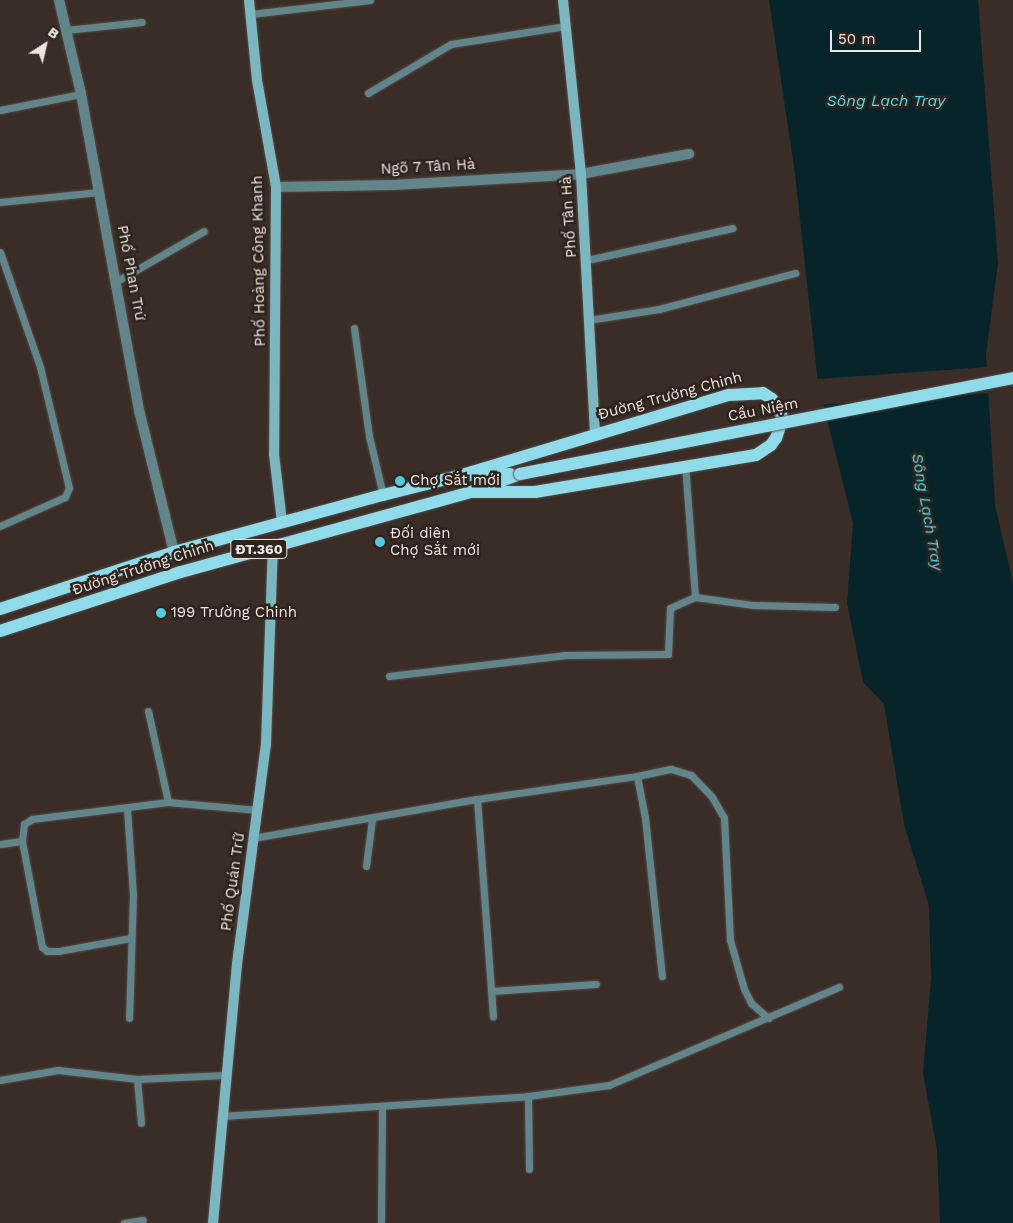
<!DOCTYPE html>
<html>
<head>
<meta charset="utf-8">
<style>
  body { margin:0 }
  #map { position:relative; width:1013px; height:1223px; overflow:hidden; background:#3a2d27; font-family:"Work Sans",sans-serif }
  div>[style] { position:absolute }
  .water>* { inset:0; background:#06242a }
  .pier>* { inset:0; background:#3a2d27; transform-origin:0 0 }
  .roads { filter:drop-shadow(0 0 1px #574b45) drop-shadow(0 0 1px #574b45) }
  .lane>* { height:7px; margin:-3.5px; padding:0 3.5px; transform-origin:3.5px; border-radius:3.5px; background:#62858c }
  .street>* { height:10px; margin:-5px; padding:0 5px; transform-origin:5px; border-radius:5px; background:#62858c }
  .secondary>* { height:10px; margin:-5px; padding:0 5px; transform-origin:5px; border-radius:5px; background:#7cb6c1 }
  .primary>* { height:12px; margin:-6px; padding:0 6px; transform-origin:6px; border-radius:6px; background:#90dbea }
  .bridges { filter:drop-shadow(0 0 1px #574b45) drop-shadow(0 0 1px #574b45) }
  .primary-bridge>* { height:12px; margin:-6px; padding:0 6px; transform-origin:6px; border-radius:6px; background:#90dbea }
  .dots>* { width:14px; height:14px; translate:-50% -50%; box-sizing:border-box; border:2px solid #2f231d; border-radius:50% }
  span { translate:-50% -50%; white-space:nowrap; text-align:center; line-height:1.15; -webkit-text-stroke:5px #2f231d; paint-order:stroke }
  .shield-label span { padding:1px 4px; background:#2f231d; border:1px solid; border-radius:4px; -webkit-text-stroke-width:0 }
  .shield-label { font-size:14px; color:#eee6e2; font-weight:700 }
  .street-label { font-size:15px; color:#eee6e2 }
  .poi-label { font-size:15px; color:#eee6e2 }
  .left { translate:0 -50%; text-align:left }
  .water-label { font-size:16px; color:#54ddf4; font-style:italic }
  .north { position:absolute; left:20px; top:20px; width:50px; height:50px; -webkit-text-stroke:4px #2f231d; paint-order:stroke; rotate:35deg; font-size:14px; font-weight:700; line-height:20px; text-align:center; color:#eee6e2 }
  .north::after { content:''; display:block; margin:auto; width:18px; height:22px; background:#eee6e2; clip-path:polygon(50% 0,100% 100%,50% 72%,0 100%) }
  .scale { position:absolute; left:830px; top:30px; width:91px; height:22px; box-sizing:border-box; border:2px solid #eee6e2; border-top:0; padding-left:6px; font-size:15px; line-height:18px; white-space:nowrap; color:#eee6e2; -webkit-text-stroke:4px #2f231d; paint-order:stroke }
</style>
</head>
<body>
<div id="map">
  <div class="water">
    <i style="clip-path:polygon(769px 0,978px 0,998px 263px,986px 354px,995px 505px,1013px 583px,1013px 1223px,940px 1223px,937px 1150px,923px 1073px,931px 978px,929px 906px,904px 824px,884px 704px,863px 682px,847px 603px,853px 523px,818px 383px,795px 174px)"></i>
  </div>
  <div class="pier">
    <i style="left:989px;top:367px;width:26px;height:173px;rotate:86deg"></i>
  </div>
  <div class="roads">
    <div class="lane">
      <i style="left:251px;top:14px;width:120px;rotate:-6.7deg"></i>
      <i style="left:66px;top:30px;width:76px;rotate:-6deg"></i>
      <i style="left:368px;top:93px;width:96px;rotate:-30.6deg"></i>
      <i style="left:451px;top:44px;width:116px;rotate:-8.9deg"></i>
      <i style="left:0;top:110px;width:83px;rotate:-11.2deg"></i>
      <i style="left:0;top:202px;width:100px;rotate:-5.8deg"></i>
      <i style="left:0;top:252px;width:122px;rotate:70.8deg"></i>
      <i style="left:40px;top:367px;width:124px;rotate:76.5deg"></i>
      <i style="left:69px;top:488px;width:10px;rotate:114deg"></i>
      <i style="left:65px;top:497px;width:71px;rotate:156deg"></i>
      <i style="left:587px;top:260px;width:149px;rotate:-12.4deg"></i>
      <i style="left:117px;top:281px;width:100px;rotate:-29.9deg"></i>
      <i style="left:588px;top:320px;width:72px;rotate:-8.8deg"></i>
      <i style="left:659px;top:309px;width:141px;rotate:-14.8deg"></i>
      <i style="left:354px;top:328px;width:109px;rotate:82.1deg"></i>
      <i style="left:369px;top:436px;width:61px;rotate:76.7deg"></i>
      <i style="left:695px;top:597px;width:59px;rotate:7.9deg"></i>
      <i style="left:753px;top:605px;width:82px;rotate:1.4deg"></i>
      <i style="left:389px;top:676px;width:178px;rotate:-6.8deg"></i>
      <i style="left:566px;top:655px;width:102px;rotate:-0.6deg"></i>
      <i style="left:668px;top:654px;width:46px;rotate:-87.5deg"></i>
      <i style="left:670px;top:608px;width:27px;rotate:-24deg"></i>
      <i style="left:695px;top:597px;width:132px;rotate:-94.3deg"></i>
      <i style="left:148px;top:711px;width:93px;rotate:77.6deg"></i>
      <i style="left:637px;top:776px;width:35px;rotate:-12deg"></i>
      <i style="left:671px;top:769px;width:21px;rotate:17deg"></i>
      <i style="left:691px;top:775px;width:30px;rotate:46deg"></i>
      <i style="left:712px;top:797px;width:24px;rotate:60deg"></i>
      <i style="left:724px;top:818px;width:122px;rotate:87.2deg"></i>
      <i style="left:730px;top:940px;width:51px;rotate:74.1deg"></i>
      <i style="left:744px;top:989px;width:16px;rotate:63deg"></i>
      <i style="left:751px;top:1003px;width:23px;rotate:41deg"></i>
      <i style="left:477px;top:799px;width:218px;rotate:85.8deg"></i>
      <i style="left:127px;top:809px;width:85px;rotate:86deg"></i>
      <i style="left:133px;top:894px;width:124px;rotate:91.8deg"></i>
      <i style="left:253px;top:838px;width:227px;rotate:-9.9deg"></i>
      <i style="left:477px;top:799px;width:162px;rotate:-8.2deg"></i>
      <i style="left:637px;top:776px;width:43px;rotate:79.2deg"></i>
      <i style="left:645px;top:818px;width:159px;rotate:83.9deg"></i>
      <i style="left:0;top:844px;width:22px;rotate:-8deg"></i>
      <i style="left:366px;top:866px;width:47px;rotate:-82.7deg"></i>
      <i style="left:131px;top:938px;width:73px;rotate:169.8deg"></i>
      <i style="left:59px;top:951px;width:12px;rotate:180deg"></i>
      <i style="left:47px;top:951px;width:6px;rotate:-141deg"></i>
      <i style="left:42px;top:947px;width:108px;rotate:-100.7deg"></i>
      <i style="left:22px;top:841px;width:17px;rotate:-83deg"></i>
      <i style="left:24px;top:824px;width:9px;rotate:-32deg"></i>
      <i style="left:32px;top:819px;width:137px;rotate:-7.1deg"></i>
      <i style="left:168px;top:802px;width:90px;rotate:5.1deg"></i>
      <i style="left:491px;top:991px;width:105px;rotate:-3.8deg"></i>
      <i style="left:137px;top:1079px;width:44px;rotate:84.8deg"></i>
      <i style="left:0;top:1080px;width:59px;rotate:-9.8deg"></i>
      <i style="left:58px;top:1070px;width:80px;rotate:6.5deg"></i>
      <i style="left:137px;top:1079px;width:89px;rotate:-2.6deg"></i>
      <i style="left:528px;top:1096px;width:73px;rotate:89.2deg"></i>
      <i style="left:222px;top:1116px;width:307px;rotate:-3.7deg"></i>
      <i style="left:528px;top:1096px;width:82px;rotate:-7.7deg"></i>
      <i style="left:609px;top:1085px;width:250px;rotate:-23.1deg"></i>
      <i style="left:124px;top:1223px;width:19px;rotate:-9deg"></i>
      <i style="left:381px;top:1223px;width:116px;rotate:-89.5deg"></i>
    </div>
    <div class="street">
      <i style="left:59px;top:0;width:97px;rotate:76.8deg"></i>
      <i style="left:81px;top:94px;width:325px;rotate:79.6deg"></i>
      <i style="left:140px;top:414px;width:142px;rotate:76.2deg"></i>
      <i style="left:276px;top:187px;width:117px;rotate:-1deg"></i>
      <i style="left:393px;top:185px;width:188px;rotate:-3.3deg"></i>
      <i style="left:581px;top:174px;width:110px;rotate:-10.5deg"></i>
    </div>
    <div class="secondary">
      <i style="left:249px;top:0;width:80px;rotate:84.3deg"></i>
      <i style="left:257px;top:80px;width:109px;rotate:79.9deg"></i>
      <i style="left:276px;top:187px;width:267px;rotate:90.4deg"></i>
      <i style="left:274px;top:454px;width:68px;rotate:83.3deg"></i>
      <i style="left:563px;top:0;width:175px;rotate:84.1deg"></i>
      <i style="left:581px;top:174px;width:258px;rotate:86.9deg"></i>
      <i style="left:213px;top:1223px;width:260px;rotate:-84.7deg"></i>
      <i style="left:237px;top:964px;width:222px;rotate:-82.5deg"></i>
      <i style="left:266px;top:744px;width:199px;rotate:-88deg"></i>
    </div>
    <div class="primary">
      <i style="left:462px;top:475px;width:279px;rotate:-16.7deg"></i>
      <i style="left:729px;top:395px;width:34px;rotate:-3deg"></i>
      <i style="left:763px;top:393px;width:11px;rotate:34deg"></i>
      <i style="left:772px;top:399px;width:16px;rotate:55deg"></i>
      <i style="left:781px;top:412px;width:8px;rotate:83deg"></i>
      <i style="left:782px;top:420px;width:19px;rotate:108deg"></i>
      <i style="left:776px;top:438px;width:9px;rotate:126deg"></i>
      <i style="left:771px;top:445px;width:18px;rotate:146deg"></i>
      <i style="left:756px;top:455px;width:224px;rotate:170.5deg"></i>
      <i style="left:535px;top:492px;width:64px;rotate:180deg"></i>
      <i style="left:0;top:609px;width:183px;rotate:-18.1deg"></i>
      <i style="left:174px;top:552px;width:217px;rotate:-15.3deg"></i>
      <i style="left:383px;top:495px;width:81px;rotate:-14.2deg"></i>
      <i style="left:462px;top:475px;width:48px;rotate:-1.2deg"></i>
      <i style="left:0;top:631px;width:190px;rotate:-18.1deg"></i>
      <i style="left:181px;top:572px;width:301px;rotate:-15.4deg"></i>
      <i style="left:471px;top:492px;width:52px;rotate:-20.2deg"></i>
    </div>
  </div>
  <div class="bridges">
    <div class="primary-bridge">
      <i style="left:520px;top:474px;width:502px;rotate:-11.02deg"></i>
    </div>
  </div>
  <div class="dots">
    <i style="left:400px;top:481px;background:#55cadf"></i>
    <i style="left:380px;top:542px;background:#55cadf"></i>
    <i style="left:161px;top:613px;background:#55cadf"></i>
  </div>
  <div class="shield-label">
    <span style="left:259px;top:549px">ĐT.360</span>
  </div>
  <div class="street-label">
    <span style="left:428px;top:167px;rotate:-3deg">Ngõ 7 Tân Hà</span>
    <span style="left:569px;top:217px;rotate:-94deg">Phố Tân Hà</span>
    <span style="left:259px;top:261px;rotate:-91deg">Phố Hoàng Công Khanh</span>
    <span style="left:131px;top:273px;rotate:79deg">Phố Phan Trứ</span>
    <span style="left:670px;top:396px;rotate:-15deg">Đường Trường Chinh</span>
    <span style="left:763px;top:410px;rotate:-11deg">Cầu Niệm</span>
    <span style="left:143px;top:568px;rotate:-18deg">Đường Trường Chinh</span>
    <span style="left:233px;top:882px;rotate:-82deg">Phố Quán Trữ</span>
  </div>
  <div class="poi-label">
    <span class="left" style="left:410px;top:481px">Chợ Sắt mới</span>
    <span class="left" style="left:390px;top:542px">Đối diện<br>Chợ Sắt mới</span>
    <span class="left" style="left:171px;top:613px">199 Trường Chinh</span>
  </div>
  <div class="water-label">
    <span style="left:886px;top:101px">Sông Lạch Tray</span>
    <span style="left:927px;top:512px;rotate:80deg">Sông Lạch Tray</span>
  </div>
  <div class="north">B</div>
  <div class="scale">50 m</div>
</div>
</body>
</html>
